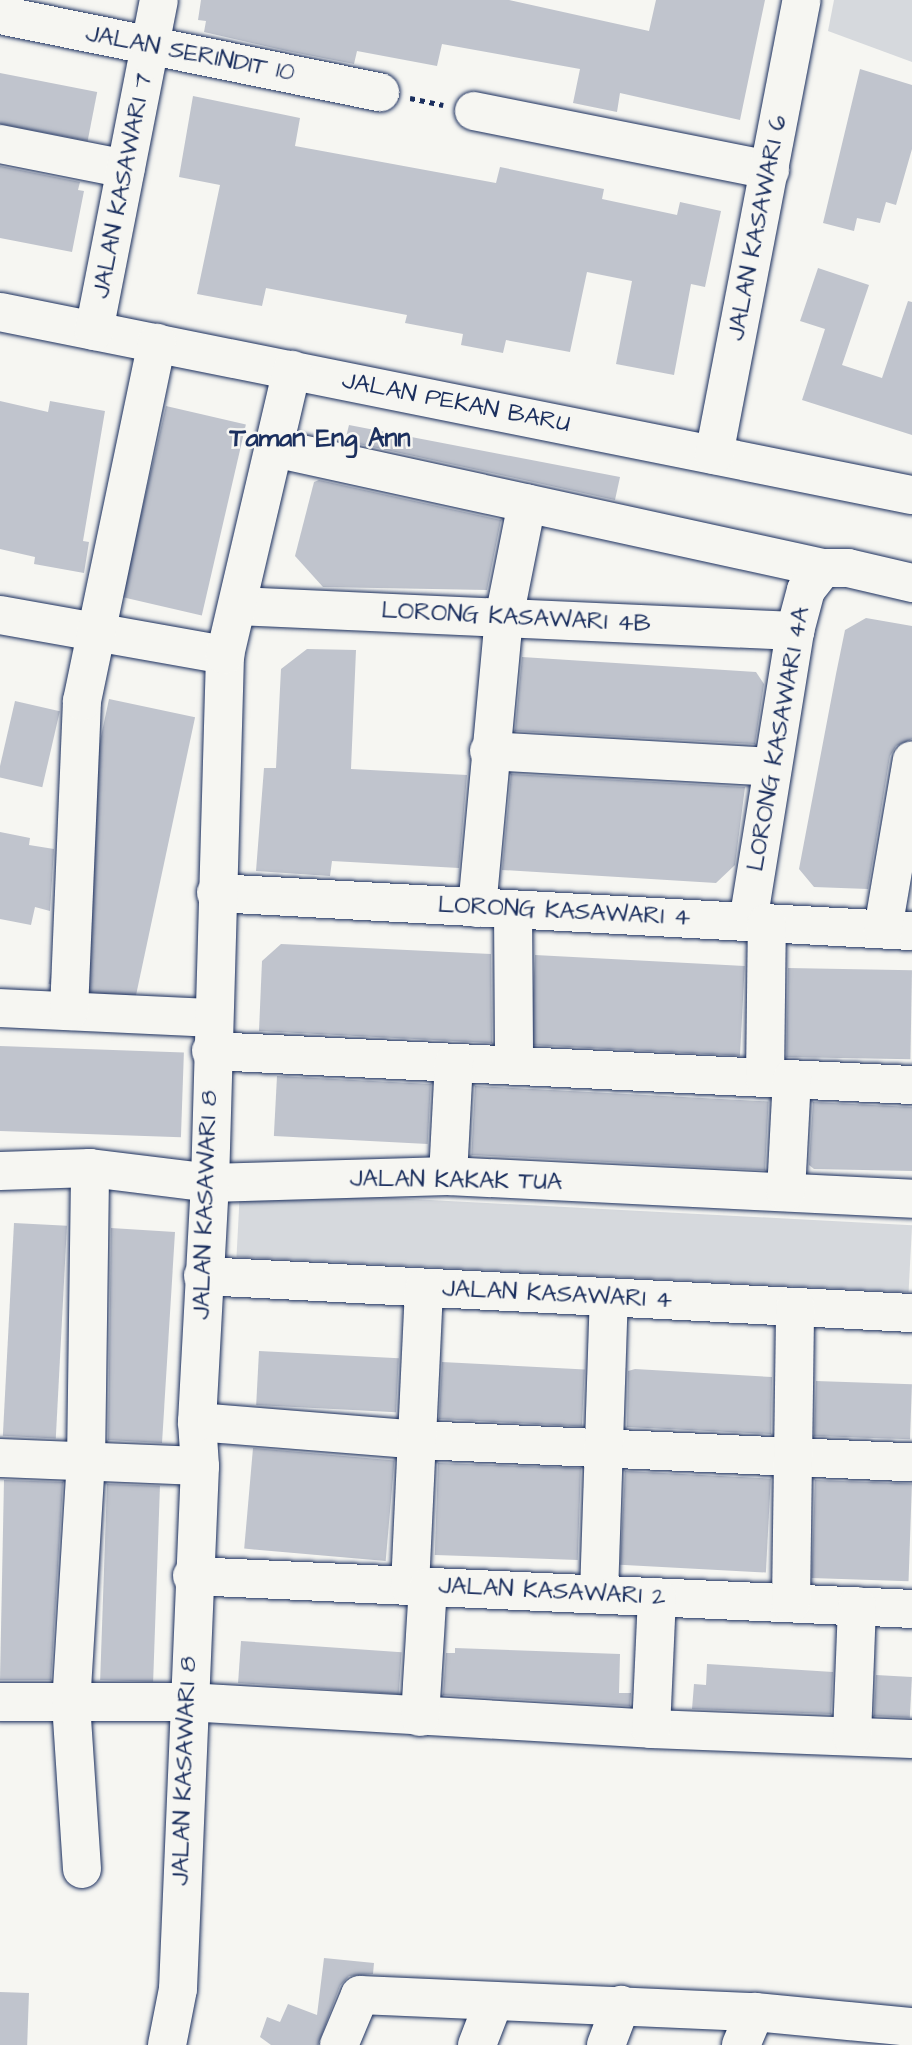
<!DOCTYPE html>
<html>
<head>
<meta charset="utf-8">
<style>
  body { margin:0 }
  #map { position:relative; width:912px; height:2045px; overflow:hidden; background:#f6f6f2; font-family:"Architects Daughter",sans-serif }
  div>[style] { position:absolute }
  .green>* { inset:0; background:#d6d9dd; transform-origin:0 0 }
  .building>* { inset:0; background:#c0c4cd; transform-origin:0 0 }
  .path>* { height:4.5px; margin-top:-2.25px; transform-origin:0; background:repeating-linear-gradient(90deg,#1b2f5e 0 5px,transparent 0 10px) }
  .roads { filter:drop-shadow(0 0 2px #1b2f5e) drop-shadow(0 0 2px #1b2f5e) }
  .minor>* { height:38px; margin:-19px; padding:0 19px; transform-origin:19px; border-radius:19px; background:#f6f6f2 }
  span { translate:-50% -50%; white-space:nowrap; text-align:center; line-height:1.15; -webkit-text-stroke:5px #f6f6f2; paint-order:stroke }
  .street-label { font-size:24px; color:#1b2f5e }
  .neighbourhood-label { font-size:26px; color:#1b2f5e; font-weight:700 }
</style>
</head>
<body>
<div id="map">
  <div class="green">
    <i style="clip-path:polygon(834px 0,912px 0,912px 62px,828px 31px)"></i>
    <i style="left:240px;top:1190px;width:673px;height:67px;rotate:3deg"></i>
  </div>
  <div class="building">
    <i style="clip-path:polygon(201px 0,509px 0,649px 31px,656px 0,765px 0,740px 120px,620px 93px,617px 112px,573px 103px,580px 69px,442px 44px,437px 66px,357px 51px,354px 64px,287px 51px,204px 32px,206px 21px,198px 20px)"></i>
    <i style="clip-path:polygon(860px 69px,912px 85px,912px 149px,896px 205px,886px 202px,880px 223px,857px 218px,854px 231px,823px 223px)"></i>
    <i style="left:0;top:73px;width:99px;height:50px;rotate:11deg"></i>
    <i style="clip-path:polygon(193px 96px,300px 118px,295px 146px,496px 183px,500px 167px,604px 189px,602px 199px,677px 215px,680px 202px,721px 211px,705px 287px,691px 284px,674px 375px,616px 364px,632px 281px,587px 272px,570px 352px,506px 340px,503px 353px,461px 345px,463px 334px,405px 323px,407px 315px,266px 288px,262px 306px,197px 294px,220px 185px,179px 177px)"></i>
    <i style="clip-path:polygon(0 166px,80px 182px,78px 190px,84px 191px,72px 252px,0 238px)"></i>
    <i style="clip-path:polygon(818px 268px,869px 285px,842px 365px,882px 378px,908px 301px,912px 302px,912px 435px,802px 400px,825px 329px,800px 321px)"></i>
    <i style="clip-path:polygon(0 401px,48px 412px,50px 401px,105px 411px,83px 541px,89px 542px,84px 573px,34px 564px,35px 557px,0 549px)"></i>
    <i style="left:166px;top:406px;width:82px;height:196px;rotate:13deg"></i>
    <i style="clip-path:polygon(349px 425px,620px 477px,615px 500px,345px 441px)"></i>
    <i style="clip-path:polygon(319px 480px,501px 520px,487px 590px,323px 587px,295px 556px,314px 482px)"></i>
    <i style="clip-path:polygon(866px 618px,912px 626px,912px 739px,896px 746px,890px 756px,868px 889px,814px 887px,799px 869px,836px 674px,845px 630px)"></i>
    <i style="clip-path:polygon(307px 649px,356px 650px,351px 769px,467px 775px,459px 868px,332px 861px,330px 876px,256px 871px,264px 768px,276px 768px,281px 669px)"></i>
    <i style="clip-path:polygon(522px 657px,756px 672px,764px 684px,755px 744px,515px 731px)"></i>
    <i style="left:109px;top:699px;width:88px;height:291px;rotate:12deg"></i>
    <i style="left:15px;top:701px;width:46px;height:78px;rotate:13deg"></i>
    <i style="clip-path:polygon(511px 774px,745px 787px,735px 865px,716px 883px,502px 870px)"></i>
    <i style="clip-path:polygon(0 832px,30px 838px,29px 845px,54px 849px,50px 911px,35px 907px,31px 925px,0 919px)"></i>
    <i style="clip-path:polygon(281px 944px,491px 954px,492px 1043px,259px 1031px,262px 961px)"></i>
    <i style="left:535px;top:955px;width:210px;height:90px;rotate:3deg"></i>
    <i style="left:788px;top:968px;width:124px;height:89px;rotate:1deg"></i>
    <i style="left:0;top:1046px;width:184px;height:85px;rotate:2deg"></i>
    <i style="left:277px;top:1076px;width:154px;height:60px;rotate:3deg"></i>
    <i style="left:475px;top:1086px;width:294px;height:69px;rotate:3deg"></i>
    <i style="clip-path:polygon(813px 1102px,912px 1107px,912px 1171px,814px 1169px,809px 1165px)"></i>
    <i style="left:14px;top:1223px;width:53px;height:213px;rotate:3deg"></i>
    <i style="clip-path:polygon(111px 1228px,175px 1232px,162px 1443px,108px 1440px)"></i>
    <i style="left:259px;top:1351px;width:140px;height:54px;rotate:3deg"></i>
    <i style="left:442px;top:1362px;width:143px;height:57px;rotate:3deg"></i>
    <i style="clip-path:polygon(635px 1369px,772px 1377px,771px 1434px,627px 1427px,628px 1371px)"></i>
    <i style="left:816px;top:1381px;width:96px;height:55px;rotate:2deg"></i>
    <i style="left:253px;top:1448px;width:142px;height:101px;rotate:5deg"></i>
    <i style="left:438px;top:1463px;width:143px;height:92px;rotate:2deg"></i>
    <i style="left:625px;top:1471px;width:146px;height:94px;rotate:3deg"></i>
    <i style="clip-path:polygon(4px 1480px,63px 1482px,51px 1680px,0 1680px)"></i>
    <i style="left:815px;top:1480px;width:97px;height:98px;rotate:2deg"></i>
    <i style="left:107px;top:1484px;width:53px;height:196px;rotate:2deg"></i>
    <i style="left:241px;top:1641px;width:161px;height:42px;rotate:4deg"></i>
    <i style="clip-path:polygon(455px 1648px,620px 1654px,619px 1693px,631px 1693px,630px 1706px,443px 1695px,446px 1653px,455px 1653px)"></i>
    <i style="clip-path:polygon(707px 1664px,833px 1672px,831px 1714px,692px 1709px,694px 1684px,706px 1685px)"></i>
    <i style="left:876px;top:1675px;width:36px;height:41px;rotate:3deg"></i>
    <i style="clip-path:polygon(324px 1958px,374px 1963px,373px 1974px,349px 1976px,340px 1986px,318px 2045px,271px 2045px,260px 2037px,267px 2017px,280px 2022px,288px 2004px,317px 2015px)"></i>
    <i style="left:0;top:1992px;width:29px;height:53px;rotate:2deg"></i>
  </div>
  <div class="path">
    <i style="left:410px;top:98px;width:34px;rotate:12deg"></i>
  </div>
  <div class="roads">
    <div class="minor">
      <i style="left:0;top:15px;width:388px;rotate:11.5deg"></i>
      <i style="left:474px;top:111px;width:302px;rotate:11.3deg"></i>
      <i style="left:0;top:144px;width:128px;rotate:11.2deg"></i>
      <i style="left:0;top:312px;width:930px;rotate:11.35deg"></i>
      <i style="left:94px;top:331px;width:337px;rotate:-78.9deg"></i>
      <i style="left:274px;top:448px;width:562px;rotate:12.33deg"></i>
      <i style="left:823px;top:568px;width:25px"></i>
      <i style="left:848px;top:568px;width:66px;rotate:13.2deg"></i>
      <i style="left:714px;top:455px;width:463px;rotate:-79.1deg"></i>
      <i style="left:237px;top:606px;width:559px;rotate:2.57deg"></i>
      <i style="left:0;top:615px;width:229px;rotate:10.1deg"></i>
      <i style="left:489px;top:751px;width:283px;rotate:3.2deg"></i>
      <i style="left:216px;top:893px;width:697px;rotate:3.13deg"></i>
      <i style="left:477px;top:908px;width:291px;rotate:-84.7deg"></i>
      <i style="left:504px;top:618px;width:117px;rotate:-78.7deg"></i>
      <i style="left:513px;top:909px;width:157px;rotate:89.6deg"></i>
      <i style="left:748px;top:922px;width:295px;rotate:-80.8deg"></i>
      <i style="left:795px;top:631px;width:42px;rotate:-75deg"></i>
      <i style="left:806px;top:590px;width:28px;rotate:-52deg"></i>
      <i style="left:883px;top:929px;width:171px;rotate:-80.3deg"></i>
      <i style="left:0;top:1008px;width:212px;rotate:2.7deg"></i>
      <i style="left:69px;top:1011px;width:310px;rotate:-87.6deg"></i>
      <i style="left:82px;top:701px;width:366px;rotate:-78.2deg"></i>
      <i style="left:211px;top:1051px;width:702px;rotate:2.78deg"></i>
      <i style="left:765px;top:1078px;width:155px;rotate:-89.3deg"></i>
      <i style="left:0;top:1171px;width:90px;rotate:-1.9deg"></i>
      <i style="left:90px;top:1168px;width:121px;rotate:7.1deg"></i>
      <i style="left:210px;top:1183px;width:238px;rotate:-1.7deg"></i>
      <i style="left:448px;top:1176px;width:465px;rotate:2.8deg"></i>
      <i style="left:448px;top:1176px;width:113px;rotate:-87deg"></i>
      <i style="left:786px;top:1192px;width:113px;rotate:-87deg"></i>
      <i style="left:203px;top:1276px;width:710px;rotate:2.99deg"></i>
      <i style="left:197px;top:1422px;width:223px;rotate:4.6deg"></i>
      <i style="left:419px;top:1440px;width:493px;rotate:2.6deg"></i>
      <i style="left:0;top:1458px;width:200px;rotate:2.3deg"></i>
      <i style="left:192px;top:1576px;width:721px;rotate:2.62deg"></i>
      <i style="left:410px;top:1586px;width:298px;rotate:-87.3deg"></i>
      <i style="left:599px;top:1594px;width:296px;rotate:-88.1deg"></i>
      <i style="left:791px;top:1603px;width:296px;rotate:-89.2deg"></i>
      <i style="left:0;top:1702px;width:187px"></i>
      <i style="left:187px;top:1702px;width:465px;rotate:3.3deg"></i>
      <i style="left:651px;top:1729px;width:261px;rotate:2.2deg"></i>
      <i style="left:420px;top:1717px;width:130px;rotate:-86.5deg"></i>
      <i style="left:651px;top:1729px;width:132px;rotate:-87.4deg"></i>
      <i style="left:852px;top:1736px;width:130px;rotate:-87.8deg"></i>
      <i style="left:82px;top:1869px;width:164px;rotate:-93.8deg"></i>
      <i style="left:71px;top:1705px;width:242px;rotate:-86.5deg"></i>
      <i style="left:86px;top:1463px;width:295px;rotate:-89.2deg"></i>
      <i style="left:167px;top:2045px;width:57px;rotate:-78.9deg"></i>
      <i style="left:178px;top:1989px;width:523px;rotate:-87.59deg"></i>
      <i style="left:200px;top:1466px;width:44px;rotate:-93.9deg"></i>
      <i style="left:197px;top:1422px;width:239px;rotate:-86.9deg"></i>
      <i style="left:210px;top:1183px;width:528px;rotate:-88.37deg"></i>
      <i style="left:225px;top:655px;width:293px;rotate:-76.8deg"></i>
      <i style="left:339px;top:2045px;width:54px;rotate:-67.2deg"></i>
      <i style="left:360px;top:1995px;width:395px;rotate:2.5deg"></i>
      <i style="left:755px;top:2012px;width:158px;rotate:5.5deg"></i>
      <i style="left:477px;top:2045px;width:47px;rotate:-68.9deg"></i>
      <i style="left:606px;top:2045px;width:43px;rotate:-69.4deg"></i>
      <i style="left:741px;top:2045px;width:36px;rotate:-67deg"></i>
    </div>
  </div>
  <div class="street-label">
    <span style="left:190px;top:54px;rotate:11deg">JALAN SERINDIT 10</span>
    <span style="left:123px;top:186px;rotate:-79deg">JALAN KASAWARI 7</span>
    <span style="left:758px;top:228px;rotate:-79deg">JALAN KASAWARI 6</span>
    <span style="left:456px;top:403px;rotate:11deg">JALAN PEKAN BARU</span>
    <span style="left:516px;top:618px;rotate:3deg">LORONG KASAWARI 4B</span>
    <span style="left:779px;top:739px;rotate:-80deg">LORONG KASAWARI 4A</span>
    <span style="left:564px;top:912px;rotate:3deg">LORONG KASAWARI 4</span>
    <span style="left:456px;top:1181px;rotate:1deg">JALAN KAKAK TUA</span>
    <span style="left:206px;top:1205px;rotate:-88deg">JALAN KASAWARI 8</span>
    <span style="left:557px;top:1295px;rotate:3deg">JALAN KASAWARI 4</span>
    <span style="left:552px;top:1592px;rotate:3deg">JALAN KASAWARI 2</span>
    <span style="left:185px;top:1771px;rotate:-88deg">JALAN KASAWARI 8</span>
  </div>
  <div class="neighbourhood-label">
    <span style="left:320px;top:439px">Taman Eng Ann</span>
  </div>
</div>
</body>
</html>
